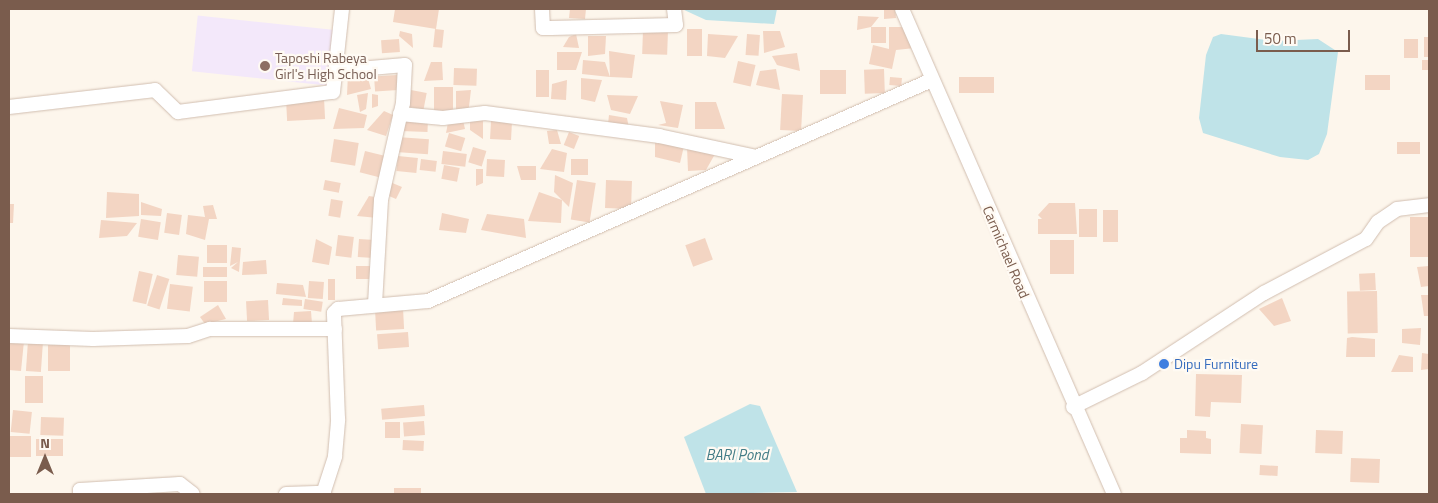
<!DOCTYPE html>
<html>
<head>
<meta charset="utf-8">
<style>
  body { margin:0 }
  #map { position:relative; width:1438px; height:503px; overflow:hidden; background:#fdf6ec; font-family:"Titillium Web",sans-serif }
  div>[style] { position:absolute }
  .education>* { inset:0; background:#f3e8fa; transform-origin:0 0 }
  .water>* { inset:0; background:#bfe3e8 }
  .building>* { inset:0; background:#f3d5c3; transform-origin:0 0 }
  .roads { filter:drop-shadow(0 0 1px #d1beb0) drop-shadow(0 0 1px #d1beb0) }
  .minor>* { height:14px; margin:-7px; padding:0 7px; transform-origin:7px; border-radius:7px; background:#fff }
  .dots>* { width:14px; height:14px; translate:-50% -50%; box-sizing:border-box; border:2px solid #fffaf3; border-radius:50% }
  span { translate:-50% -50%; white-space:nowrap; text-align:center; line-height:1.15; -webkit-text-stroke:4.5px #fffaf3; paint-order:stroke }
  .education-label { font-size:14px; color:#785e54 }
  .left { translate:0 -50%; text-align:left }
  .street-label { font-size:14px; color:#7a5c4d }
  .shop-label { font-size:14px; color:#366cbe }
  .water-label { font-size:15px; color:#437c86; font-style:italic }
  .frame { position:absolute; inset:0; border:10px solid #7a5c4d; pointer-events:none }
  .north { position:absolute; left:20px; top:433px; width:50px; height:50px; -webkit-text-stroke:4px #fffaf3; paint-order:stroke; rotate:0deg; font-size:14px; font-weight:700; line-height:20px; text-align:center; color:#7a5c4d }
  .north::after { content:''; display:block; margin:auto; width:18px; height:22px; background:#7a5c4d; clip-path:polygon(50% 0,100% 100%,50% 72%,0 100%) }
  .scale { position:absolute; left:1256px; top:30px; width:94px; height:22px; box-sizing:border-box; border:2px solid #7a5c4d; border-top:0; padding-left:6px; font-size:15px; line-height:18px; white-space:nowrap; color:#7a5c4d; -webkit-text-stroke:4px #fffaf3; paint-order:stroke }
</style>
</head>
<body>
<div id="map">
  <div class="education">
    <i style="left:335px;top:30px;width:56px;height:138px;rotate:96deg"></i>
  </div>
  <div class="water">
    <i style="clip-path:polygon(682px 9px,777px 9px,774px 24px,706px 20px)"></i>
    <i style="clip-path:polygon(1221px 34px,1274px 41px,1318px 39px,1338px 52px,1327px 134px,1319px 154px,1308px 160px,1280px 157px,1203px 133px,1199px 118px,1206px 55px,1213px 37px)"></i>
    <i style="clip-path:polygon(750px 404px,760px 406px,797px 492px,706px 494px,684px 437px)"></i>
  </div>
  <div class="building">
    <i style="clip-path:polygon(395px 9px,439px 9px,436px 29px,393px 22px)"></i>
    <i style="clip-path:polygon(570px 9px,586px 9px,585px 19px,569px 18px)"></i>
    <i style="clip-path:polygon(884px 9px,895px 9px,896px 18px,884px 19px)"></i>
    <i style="clip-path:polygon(858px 16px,879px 17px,871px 27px,886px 27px,886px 43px,871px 43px,871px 27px,857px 30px)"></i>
    <i style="clip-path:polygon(889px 27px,905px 27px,915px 48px,896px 50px,892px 69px,869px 64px,873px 45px,889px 49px)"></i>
    <i style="left:435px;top:29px;width:9px;height:18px;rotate:6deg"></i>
    <i style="left:687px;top:29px;width:15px;height:27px"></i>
    <i style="left:643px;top:30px;width:25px;height:24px;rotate:2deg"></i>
    <i style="clip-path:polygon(400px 31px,412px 34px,413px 48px,399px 36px)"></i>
    <i style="clip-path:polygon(763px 31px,780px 31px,785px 47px,764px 53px)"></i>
    <i style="clip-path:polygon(576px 34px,579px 48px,563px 47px,569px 37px)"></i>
    <i style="clip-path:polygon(708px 34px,738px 36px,725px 58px,707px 56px)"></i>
    <i style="left:747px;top:34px;width:13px;height:21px;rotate:4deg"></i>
    <i style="clip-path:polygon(588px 36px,606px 36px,605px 54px,588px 56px)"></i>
    <i style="left:1424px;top:37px;width:5px;height:20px"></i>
    <i style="left:399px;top:39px;width:13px;height:18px;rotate:86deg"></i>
    <i style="left:1404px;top:39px;width:14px;height:19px"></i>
    <i style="clip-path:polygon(609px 51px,635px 55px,632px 78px,610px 77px)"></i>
    <i style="clip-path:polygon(557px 52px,582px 52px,576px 70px,557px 70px)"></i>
    <i style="clip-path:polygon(797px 53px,800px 71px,777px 65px,772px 56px)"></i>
    <i style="clip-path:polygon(583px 60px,605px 62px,610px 77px,582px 74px)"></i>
    <i style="left:1422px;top:60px;width:7px;height:10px"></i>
    <i style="left:738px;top:61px;width:18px;height:22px;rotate:13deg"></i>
    <i style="clip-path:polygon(431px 62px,442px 62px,443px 80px,424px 81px)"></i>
    <i style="left:454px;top:68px;width:23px;height:17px;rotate:2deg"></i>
    <i style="clip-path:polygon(776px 69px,780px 90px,756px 85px,760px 71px)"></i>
    <i style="left:884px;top:69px;width:24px;height:20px;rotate:88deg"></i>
    <i style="left:536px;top:70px;width:13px;height:27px"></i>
    <i style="left:820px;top:70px;width:26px;height:24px"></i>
    <i style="clip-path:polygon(348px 74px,367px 75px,371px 89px,347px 95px)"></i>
    <i style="left:397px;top:75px;width:15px;height:23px;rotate:86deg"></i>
    <i style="left:1365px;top:75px;width:25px;height:15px"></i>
    <i style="left:890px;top:77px;width:12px;height:8px;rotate:5deg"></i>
    <i style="left:959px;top:77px;width:35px;height:16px"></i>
    <i style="clip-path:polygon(581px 78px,602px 80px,595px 102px,581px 99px)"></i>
    <i style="clip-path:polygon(567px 80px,566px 100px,551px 99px,552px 84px)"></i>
    <i style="left:434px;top:87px;width:19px;height:24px"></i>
    <i style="left:411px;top:90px;width:16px;height:17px;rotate:11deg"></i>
    <i style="clip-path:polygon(471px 90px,468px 115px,456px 113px,456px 91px)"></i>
    <i style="clip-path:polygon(368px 93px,366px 109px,360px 112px,357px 95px)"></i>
    <i style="clip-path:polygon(372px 94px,378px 95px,378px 106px,372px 108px)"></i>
    <i style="left:782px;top:94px;width:21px;height:36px;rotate:3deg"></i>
    <i style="clip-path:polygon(607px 95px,638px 96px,630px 114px,611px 110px)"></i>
    <i style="left:324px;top:98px;width:21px;height:38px;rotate:87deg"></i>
    <i style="clip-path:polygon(660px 101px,683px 105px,678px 128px,658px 125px,666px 123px)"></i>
    <i style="clip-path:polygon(695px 102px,716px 102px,725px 129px,695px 129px)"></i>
    <i style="clip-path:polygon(339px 108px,367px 115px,364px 128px,333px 129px)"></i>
    <i style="clip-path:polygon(384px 111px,393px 115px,386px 136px,367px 130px)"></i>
    <i style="clip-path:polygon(609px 115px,627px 118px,629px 129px,608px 124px)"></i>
    <i style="left:401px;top:117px;width:27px;height:14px;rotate:2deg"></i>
    <i style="clip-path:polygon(463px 120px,465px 129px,446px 133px,448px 123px)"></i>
    <i style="clip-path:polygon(470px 120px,483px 120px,483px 139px,470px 130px)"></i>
    <i style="left:491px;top:121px;width:21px;height:18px;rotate:3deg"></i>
    <i style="clip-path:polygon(557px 130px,561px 144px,549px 144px,547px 131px)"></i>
    <i style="left:569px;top:132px;width:11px;height:14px;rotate:22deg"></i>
    <i style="left:449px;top:133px;width:17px;height:14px;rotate:17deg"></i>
    <i style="left:397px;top:137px;width:32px;height:15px;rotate:4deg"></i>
    <i style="left:334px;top:139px;width:25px;height:23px;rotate:9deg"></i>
    <i style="left:1397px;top:142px;width:23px;height:12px"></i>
    <i style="clip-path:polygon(655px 143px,684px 146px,680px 163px,655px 157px)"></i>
    <i style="left:473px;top:147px;width:14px;height:16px;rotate:17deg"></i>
    <i style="clip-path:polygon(687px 147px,715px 154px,706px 170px,688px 171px)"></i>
    <i style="clip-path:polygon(552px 149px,567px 153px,564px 172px,540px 169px)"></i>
    <i style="left:365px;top:151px;width:21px;height:22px;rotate:14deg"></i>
    <i style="left:443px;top:151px;width:24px;height:13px;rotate:7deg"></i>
    <i style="left:398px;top:156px;width:20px;height:15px;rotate:6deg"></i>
    <i style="left:421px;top:159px;width:16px;height:11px;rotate:7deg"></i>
    <i style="left:487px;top:159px;width:18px;height:17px;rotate:3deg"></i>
    <i style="left:571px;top:159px;width:17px;height:16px"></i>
    <i style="left:444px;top:165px;width:16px;height:14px;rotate:11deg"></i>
    <i style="clip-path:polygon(517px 166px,536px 166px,536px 180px,521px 180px)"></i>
    <i style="clip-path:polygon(476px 169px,483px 169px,483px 183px,476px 186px)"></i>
    <i style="clip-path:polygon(555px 175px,573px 183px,569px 207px,554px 192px)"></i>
    <i style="left:325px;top:180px;width:16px;height:10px;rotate:11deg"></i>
    <i style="left:577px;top:180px;width:19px;height:40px;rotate:9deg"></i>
    <i style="left:606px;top:180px;width:26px;height:28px;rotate:2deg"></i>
    <i style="clip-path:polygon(390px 182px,402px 187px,396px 199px,389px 196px)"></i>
    <i style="clip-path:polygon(107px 192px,139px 194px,139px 216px,106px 218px)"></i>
    <i style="clip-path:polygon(539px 192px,562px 200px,561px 223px,528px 221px)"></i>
    <i style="clip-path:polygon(369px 196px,381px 198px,378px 218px,357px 216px)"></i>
    <i style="left:331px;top:199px;width:12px;height:17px;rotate:9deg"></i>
    <i style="clip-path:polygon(141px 202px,162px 209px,161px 216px,141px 215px)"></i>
    <i style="clip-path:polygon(1049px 203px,1075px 203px,1077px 234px,1038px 234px,1038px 219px,1042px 219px,1038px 215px)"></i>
    <i style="clip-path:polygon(9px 204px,14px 204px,13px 223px,9px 223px)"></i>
    <i style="clip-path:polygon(213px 205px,217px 219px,209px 219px,205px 240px,186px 234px,188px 215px,205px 217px,203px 206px)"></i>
    <i style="left:1079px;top:209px;width:18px;height:28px"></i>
    <i style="left:1103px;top:210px;width:15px;height:32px"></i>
    <i style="left:167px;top:213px;width:15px;height:20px;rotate:8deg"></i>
    <i style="clip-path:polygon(442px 213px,469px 219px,466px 233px,439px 230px)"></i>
    <i style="clip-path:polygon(487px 214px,524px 219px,526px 238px,481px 230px)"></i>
    <i style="left:1429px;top:217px;width:40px;height:19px;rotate:90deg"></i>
    <i style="left:141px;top:219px;width:20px;height:18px;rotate:9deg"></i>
    <i style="clip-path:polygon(101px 220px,137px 223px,127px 236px,99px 238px)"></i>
    <i style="left:338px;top:235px;width:16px;height:21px;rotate:7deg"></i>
    <i style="left:705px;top:238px;width:23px;height:21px;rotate:70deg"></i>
    <i style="clip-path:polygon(316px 239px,332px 247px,329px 265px,312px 262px)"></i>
    <i style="left:359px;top:239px;width:16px;height:18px;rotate:4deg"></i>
    <i style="left:1050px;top:240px;width:24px;height:34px"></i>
    <i style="left:207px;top:245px;width:20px;height:18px"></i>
    <i style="clip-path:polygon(232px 247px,241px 248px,239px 272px,231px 268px,238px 262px,230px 266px)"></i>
    <i style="left:178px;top:255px;width:21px;height:20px;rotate:5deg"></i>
    <i style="clip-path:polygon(266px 260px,267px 274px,242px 275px,243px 262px)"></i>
    <i style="left:373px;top:266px;width:13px;height:17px;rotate:90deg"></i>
    <i style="clip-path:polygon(1429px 266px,1429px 286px,1421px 287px,1417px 267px)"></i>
    <i style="left:203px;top:267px;width:24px;height:10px"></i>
    <i style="left:139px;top:271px;width:14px;height:31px;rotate:12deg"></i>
    <i style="left:1375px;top:273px;width:17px;height:16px;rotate:87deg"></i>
    <i style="left:157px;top:275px;width:13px;height:32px;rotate:18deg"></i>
    <i style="left:328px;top:279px;width:7px;height:21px"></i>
    <i style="left:227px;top:281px;width:21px;height:23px;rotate:90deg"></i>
    <i style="left:309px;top:281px;width:15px;height:17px;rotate:4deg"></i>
    <i style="clip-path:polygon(277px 283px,303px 285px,306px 297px,276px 294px)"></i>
    <i style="left:170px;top:284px;width:23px;height:25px;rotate:7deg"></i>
    <i style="left:1377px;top:291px;width:42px;height:30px;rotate:89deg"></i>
    <i style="clip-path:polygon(1421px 295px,1429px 295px,1429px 316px,1424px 316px)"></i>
    <i style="clip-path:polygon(283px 298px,302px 300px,302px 306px,282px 305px)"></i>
    <i style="clip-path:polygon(1282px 298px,1291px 321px,1274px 326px,1259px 309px)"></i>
    <i style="left:305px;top:299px;width:18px;height:10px;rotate:9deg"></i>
    <i style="left:268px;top:300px;width:20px;height:22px;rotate:87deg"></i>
    <i style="clip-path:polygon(218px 305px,226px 319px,205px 324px,200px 317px)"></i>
    <i style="left:403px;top:308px;width:21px;height:28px;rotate:87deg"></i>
    <i style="clip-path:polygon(311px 311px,312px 324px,293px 324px,294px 312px)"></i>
    <i style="clip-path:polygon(1421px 328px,1420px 345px,1402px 343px,1402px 329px)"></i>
    <i style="left:408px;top:332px;width:15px;height:31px;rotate:86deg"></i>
    <i style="clip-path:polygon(1352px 337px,1375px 339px,1375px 357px,1346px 357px,1347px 338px)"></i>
    <i style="clip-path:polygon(9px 340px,24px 341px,21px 371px,9px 370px)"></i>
    <i style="left:28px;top:341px;width:15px;height:30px;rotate:4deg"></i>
    <i style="left:48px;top:345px;width:22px;height:26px"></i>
    <i style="clip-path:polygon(1422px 353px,1429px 354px,1429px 369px,1421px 370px)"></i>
    <i style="clip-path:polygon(1399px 355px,1413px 357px,1413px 372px,1391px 372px)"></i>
    <i style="clip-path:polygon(1196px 374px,1242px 375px,1241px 403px,1211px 402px,1210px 417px,1195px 416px)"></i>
    <i style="left:43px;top:376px;width:27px;height:18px;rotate:90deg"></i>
    <i style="left:424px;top:405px;width:11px;height:43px;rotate:85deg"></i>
    <i style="left:13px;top:410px;width:19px;height:22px;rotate:6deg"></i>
    <i style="left:41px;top:417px;width:23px;height:18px;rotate:2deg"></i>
    <i style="left:424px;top:421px;width:14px;height:21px;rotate:86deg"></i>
    <i style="left:385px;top:422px;width:15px;height:16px"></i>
    <i style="left:1241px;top:424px;width:22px;height:29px;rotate:3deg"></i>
    <i style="clip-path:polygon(1187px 430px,1206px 431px,1206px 438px,1211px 439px,1211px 454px,1180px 453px,1180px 438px,1187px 438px)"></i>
    <i style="left:1316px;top:430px;width:27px;height:23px;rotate:2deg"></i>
    <i style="left:10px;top:436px;width:21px;height:21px"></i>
    <i style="left:36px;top:439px;width:27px;height:17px"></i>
    <i style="left:403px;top:440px;width:21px;height:10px;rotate:3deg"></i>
    <i style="left:1351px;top:458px;width:29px;height:24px;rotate:2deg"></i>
    <i style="left:1260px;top:465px;width:18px;height:10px;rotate:3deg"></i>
    <i style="left:394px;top:488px;width:27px;height:6px"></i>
  </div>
  <div class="roads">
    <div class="minor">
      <i style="left:542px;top:9px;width:19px;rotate:87deg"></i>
      <i style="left:543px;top:28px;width:8px"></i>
      <i style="left:551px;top:28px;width:125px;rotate:-1.4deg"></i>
      <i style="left:676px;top:25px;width:16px;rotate:-97deg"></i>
      <i style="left:902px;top:9px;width:529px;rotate:66.39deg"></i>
      <i style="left:336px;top:71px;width:69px;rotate:-5deg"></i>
      <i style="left:405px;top:65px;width:38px;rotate:93deg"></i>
      <i style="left:403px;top:103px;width:99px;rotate:102.8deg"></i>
      <i style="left:381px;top:200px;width:105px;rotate:93.3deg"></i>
      <i style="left:9px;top:107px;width:147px;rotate:-6.6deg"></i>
      <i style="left:155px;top:90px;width:32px;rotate:44deg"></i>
      <i style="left:178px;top:112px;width:156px;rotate:-7.4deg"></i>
      <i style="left:333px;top:92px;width:83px;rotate:-83.8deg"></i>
      <i style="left:400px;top:114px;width:43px;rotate:5.3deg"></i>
      <i style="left:443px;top:118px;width:42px;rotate:-6.8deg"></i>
      <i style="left:485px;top:113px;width:176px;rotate:7.5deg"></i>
      <i style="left:659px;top:136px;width:99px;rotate:12.2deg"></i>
      <i style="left:9px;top:336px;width:84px;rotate:2deg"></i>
      <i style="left:93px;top:339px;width:95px;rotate:-1.8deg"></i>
      <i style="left:188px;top:336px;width:23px;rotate:-18deg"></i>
      <i style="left:210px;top:329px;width:125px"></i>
      <i style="left:1073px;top:407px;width:77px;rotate:-26.2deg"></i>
      <i style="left:1142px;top:373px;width:146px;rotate:-33.3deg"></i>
      <i style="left:1264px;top:293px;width:115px;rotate:-27.9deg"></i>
      <i style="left:1366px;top:239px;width:21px;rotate:-55deg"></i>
      <i style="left:1378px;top:222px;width:23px;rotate:-34deg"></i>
      <i style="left:1397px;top:209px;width:32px;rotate:-7deg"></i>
      <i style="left:80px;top:494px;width:4px;rotate:-90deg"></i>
      <i style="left:80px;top:490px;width:100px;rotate:-3.4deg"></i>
      <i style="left:180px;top:484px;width:16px;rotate:38deg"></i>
      <i style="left:286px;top:494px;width:38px;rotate:-2deg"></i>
      <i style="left:323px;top:494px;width:40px;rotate:-72deg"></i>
      <i style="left:335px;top:456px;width:37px;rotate:-85deg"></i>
      <i style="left:338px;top:419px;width:106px;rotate:-92.2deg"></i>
      <i style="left:334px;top:313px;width:6px;rotate:-45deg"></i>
      <i style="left:338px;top:309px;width:90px;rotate:-5.1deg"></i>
      <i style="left:428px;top:301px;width:550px;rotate:-23.68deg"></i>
    </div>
  </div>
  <div class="dots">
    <i style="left:265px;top:66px;background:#8d6e63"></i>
    <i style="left:1164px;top:364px;background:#3f7fe0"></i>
  </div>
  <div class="education-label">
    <span class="left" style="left:275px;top:66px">Taposhi Rabeya<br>Girl's High School</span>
  </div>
  <div class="street-label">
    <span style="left:1006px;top:252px;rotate:67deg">Carmichael Road</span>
  </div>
  <div class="shop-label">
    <span class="left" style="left:1174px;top:364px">Dipu Furniture</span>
  </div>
  <div class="water-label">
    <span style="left:737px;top:455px">BARI Pond</span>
  </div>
  <div class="frame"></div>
  <div class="north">N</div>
  <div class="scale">50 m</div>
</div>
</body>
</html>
